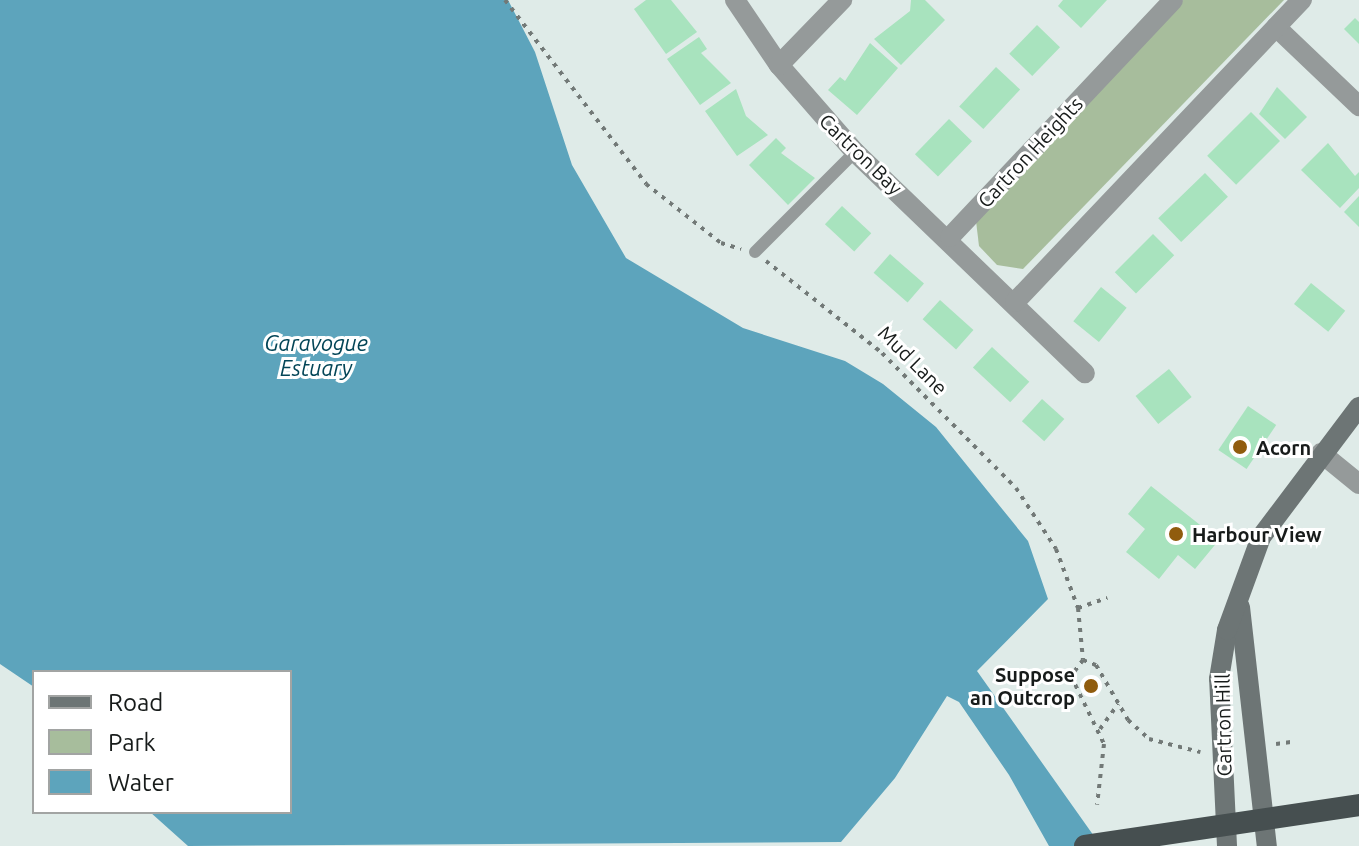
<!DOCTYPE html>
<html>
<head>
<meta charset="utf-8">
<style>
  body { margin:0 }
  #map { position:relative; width:1359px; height:846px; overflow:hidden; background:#dfebe8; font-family:Ubuntu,sans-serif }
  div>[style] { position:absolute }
  .green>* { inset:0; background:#a7bd9c }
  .water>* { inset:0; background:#5da4bc }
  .building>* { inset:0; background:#a8e3be; transform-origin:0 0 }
  .path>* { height:4px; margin-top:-2px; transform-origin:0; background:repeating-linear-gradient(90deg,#727977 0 4px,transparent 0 10px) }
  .service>* { height:12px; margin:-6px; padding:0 6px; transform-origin:6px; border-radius:6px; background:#959a9a }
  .minor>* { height:20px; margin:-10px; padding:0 10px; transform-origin:10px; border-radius:10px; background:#959a9a }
  .secondary>* { height:20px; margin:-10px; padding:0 10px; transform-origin:10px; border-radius:10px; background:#6d7575 }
  .trunk>* { height:22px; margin:-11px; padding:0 11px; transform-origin:11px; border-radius:11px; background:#464f50 }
  .dots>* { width:22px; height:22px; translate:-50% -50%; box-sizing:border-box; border:4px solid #fff; border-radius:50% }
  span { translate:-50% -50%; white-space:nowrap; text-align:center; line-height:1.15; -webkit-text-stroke:6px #fff; paint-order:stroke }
  .street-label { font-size:20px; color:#171b1a }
  .poi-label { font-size:20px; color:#171b1a; font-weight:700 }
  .left { translate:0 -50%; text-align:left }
  .right { translate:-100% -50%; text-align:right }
  .water-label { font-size:22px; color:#034557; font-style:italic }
  .legend { position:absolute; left:32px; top:670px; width:260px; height:144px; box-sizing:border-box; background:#fff; border:2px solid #a2a4a3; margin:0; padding:10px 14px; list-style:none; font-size:24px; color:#171b1a }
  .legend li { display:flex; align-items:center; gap:16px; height:40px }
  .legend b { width:40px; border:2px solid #a2a4a3 }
</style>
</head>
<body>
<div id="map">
  <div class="green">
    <i style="clip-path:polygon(1183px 0,1284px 0,1023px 269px,997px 265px,979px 246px,976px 221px)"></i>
  </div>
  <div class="water">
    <i style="clip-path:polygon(0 0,508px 0,535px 52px,572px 165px,626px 258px,743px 328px,845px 361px,883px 384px,936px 427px,1028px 541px,1048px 599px,977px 671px,1101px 846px,1049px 846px,1009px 775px,959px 702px,947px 696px,895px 778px,841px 842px,188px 846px,150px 812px,290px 812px,290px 672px,34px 672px,34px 687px,0 664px)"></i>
  </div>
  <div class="building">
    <i style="clip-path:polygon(646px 0,671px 0,697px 32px,666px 54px,634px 9px)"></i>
    <i style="clip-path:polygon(911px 0,925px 0,945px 20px,901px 65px,874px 39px,910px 11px)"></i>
    <i style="clip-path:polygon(1063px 0,1107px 0,1081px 28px,1058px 6px)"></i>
    <i style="clip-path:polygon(1355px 18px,1359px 22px,1359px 44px,1344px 29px)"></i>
    <i style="left:1037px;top:25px;width:32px;height:40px;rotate:44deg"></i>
    <i style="clip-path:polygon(699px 37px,707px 49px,701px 53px,731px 83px,700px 105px,667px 59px)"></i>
    <i style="clip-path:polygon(870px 43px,898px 68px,857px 115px,828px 90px,840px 77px,845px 81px)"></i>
    <i style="left:996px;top:67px;width:33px;height:54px;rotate:43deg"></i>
    <i style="clip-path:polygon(1277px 87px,1307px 117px,1285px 139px,1259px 114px)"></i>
    <i style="clip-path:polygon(736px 89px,746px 116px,768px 135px,737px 156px,705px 111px)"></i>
    <i style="left:1251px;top:112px;width:41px;height:62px;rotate:45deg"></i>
    <i style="left:949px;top:119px;width:32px;height:49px;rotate:44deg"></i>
    <i style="clip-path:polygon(776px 138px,786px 148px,781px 153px,815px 178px,788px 205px,749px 165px)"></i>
    <i style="clip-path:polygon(1328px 143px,1355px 176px,1359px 172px,1359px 188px,1340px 208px,1301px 170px)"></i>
    <i style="left:1205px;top:173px;width:33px;height:65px;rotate:46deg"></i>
    <i style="clip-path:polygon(1359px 196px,1359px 227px,1344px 212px)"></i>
    <i style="left:842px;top:206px;width:40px;height:25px;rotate:43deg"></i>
    <i style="left:1153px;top:234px;width:30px;height:54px;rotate:45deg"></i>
    <i style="left:890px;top:254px;width:45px;height:25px;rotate:41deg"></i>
    <i style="left:1311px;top:283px;width:44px;height:27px;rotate:39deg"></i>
    <i style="left:1101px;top:287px;width:33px;height:44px;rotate:39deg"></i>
    <i style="left:940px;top:300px;width:45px;height:26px;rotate:42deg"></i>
    <i style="left:992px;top:347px;width:51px;height:28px;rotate:43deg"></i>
    <i style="left:1169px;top:369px;width:36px;height:43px;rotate:51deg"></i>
    <i style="left:1042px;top:399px;width:30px;height:30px;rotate:42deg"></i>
    <i style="left:1248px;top:406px;width:34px;height:53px;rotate:34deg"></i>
    <i style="clip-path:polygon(1151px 486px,1219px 540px,1195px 569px,1178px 555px,1159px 579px,1126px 552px,1145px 529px,1128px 514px)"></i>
  </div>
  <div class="path">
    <i style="left:505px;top:0;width:232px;rotate:52.5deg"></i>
    <i style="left:646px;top:184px;width:95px;rotate:38.2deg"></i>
    <i style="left:721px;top:243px;width:21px;rotate:17deg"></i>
    <i style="left:766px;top:261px;width:148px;rotate:38.4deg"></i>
    <i style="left:882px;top:353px;width:190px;rotate:45.2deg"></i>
    <i style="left:1016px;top:488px;width:73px;rotate:56.7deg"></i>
    <i style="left:1056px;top:549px;width:63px;rotate:69.6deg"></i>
    <i style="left:1078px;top:608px;width:31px;rotate:-19deg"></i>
    <i style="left:1078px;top:608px;width:52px;rotate:84.5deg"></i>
    <i style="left:1083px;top:660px;width:20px;rotate:127deg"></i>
    <i style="left:1071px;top:676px;width:76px;rotate:64.1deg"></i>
    <i style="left:1104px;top:744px;width:61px;rotate:96.5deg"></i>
    <i style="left:1083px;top:660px;width:14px;rotate:21deg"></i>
    <i style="left:1096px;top:665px;width:64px;rotate:59.8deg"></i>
    <i style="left:1128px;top:720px;width:28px;rotate:42deg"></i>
    <i style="left:1149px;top:739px;width:53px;rotate:14.3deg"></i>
    <i style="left:1100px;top:729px;width:31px;rotate:-54deg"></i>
    <i style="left:1276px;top:744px;width:15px;rotate:-8deg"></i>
  </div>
  <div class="service">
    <i style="left:755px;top:252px;width:141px;rotate:-45deg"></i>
  </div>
  <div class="minor">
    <i style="left:735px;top:0;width:78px;rotate:55.9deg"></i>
    <i style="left:779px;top:65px;width:116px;rotate:48.9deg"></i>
    <i style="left:855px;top:152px;width:319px;rotate:43.9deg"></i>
    <i style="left:1276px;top:27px;width:115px;rotate:43.6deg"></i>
    <i style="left:779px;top:65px;width:91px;rotate:-45.9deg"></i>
    <i style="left:950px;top:237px;width:325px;rotate:-46.7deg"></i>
    <i style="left:1015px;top:302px;width:417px;rotate:-46.5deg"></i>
    <i style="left:1321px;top:453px;width:49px;rotate:39.2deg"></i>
  </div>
  <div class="secondary">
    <i style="left:1240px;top:607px;width:241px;rotate:83.6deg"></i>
    <i style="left:1227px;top:846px;width:167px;rotate:-92.7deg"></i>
    <i style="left:1219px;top:679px;width:50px;rotate:-80.7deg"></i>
    <i style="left:1227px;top:630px;width:99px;rotate:-69.9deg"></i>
    <i style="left:1261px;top:537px;width:163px;rotate:-53deg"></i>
  </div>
  <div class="trunk">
    <i style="left:1085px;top:846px;width:277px;rotate:-8.5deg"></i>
  </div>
  <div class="dots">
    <i style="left:1240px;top:447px;background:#905c0e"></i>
    <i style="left:1176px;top:534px;background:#905c0e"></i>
    <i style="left:1091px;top:686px;background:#905c0e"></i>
  </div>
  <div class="street-label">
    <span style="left:1030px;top:152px;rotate:-47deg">Cartron Heights</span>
    <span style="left:861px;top:154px;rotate:44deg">Cartron Bay</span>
    <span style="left:913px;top:360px;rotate:45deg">Mud Lane</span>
    <span style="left:1223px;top:725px;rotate:-91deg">Cartron Hill</span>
  </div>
  <div class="poi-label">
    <span class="left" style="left:1256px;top:447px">Acorn</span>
    <span class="left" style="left:1192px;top:534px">Harbour View</span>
    <span class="right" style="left:1075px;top:686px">Suppose<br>an Outcrop</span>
  </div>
  <div class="water-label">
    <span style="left:316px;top:355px">Garavogue<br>Estuary</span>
  </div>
  <ul class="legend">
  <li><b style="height:10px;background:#6d7575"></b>Road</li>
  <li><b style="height:22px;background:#a7bd9c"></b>Park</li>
  <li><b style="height:22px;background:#5da4bc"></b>Water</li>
  </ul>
</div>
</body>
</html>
